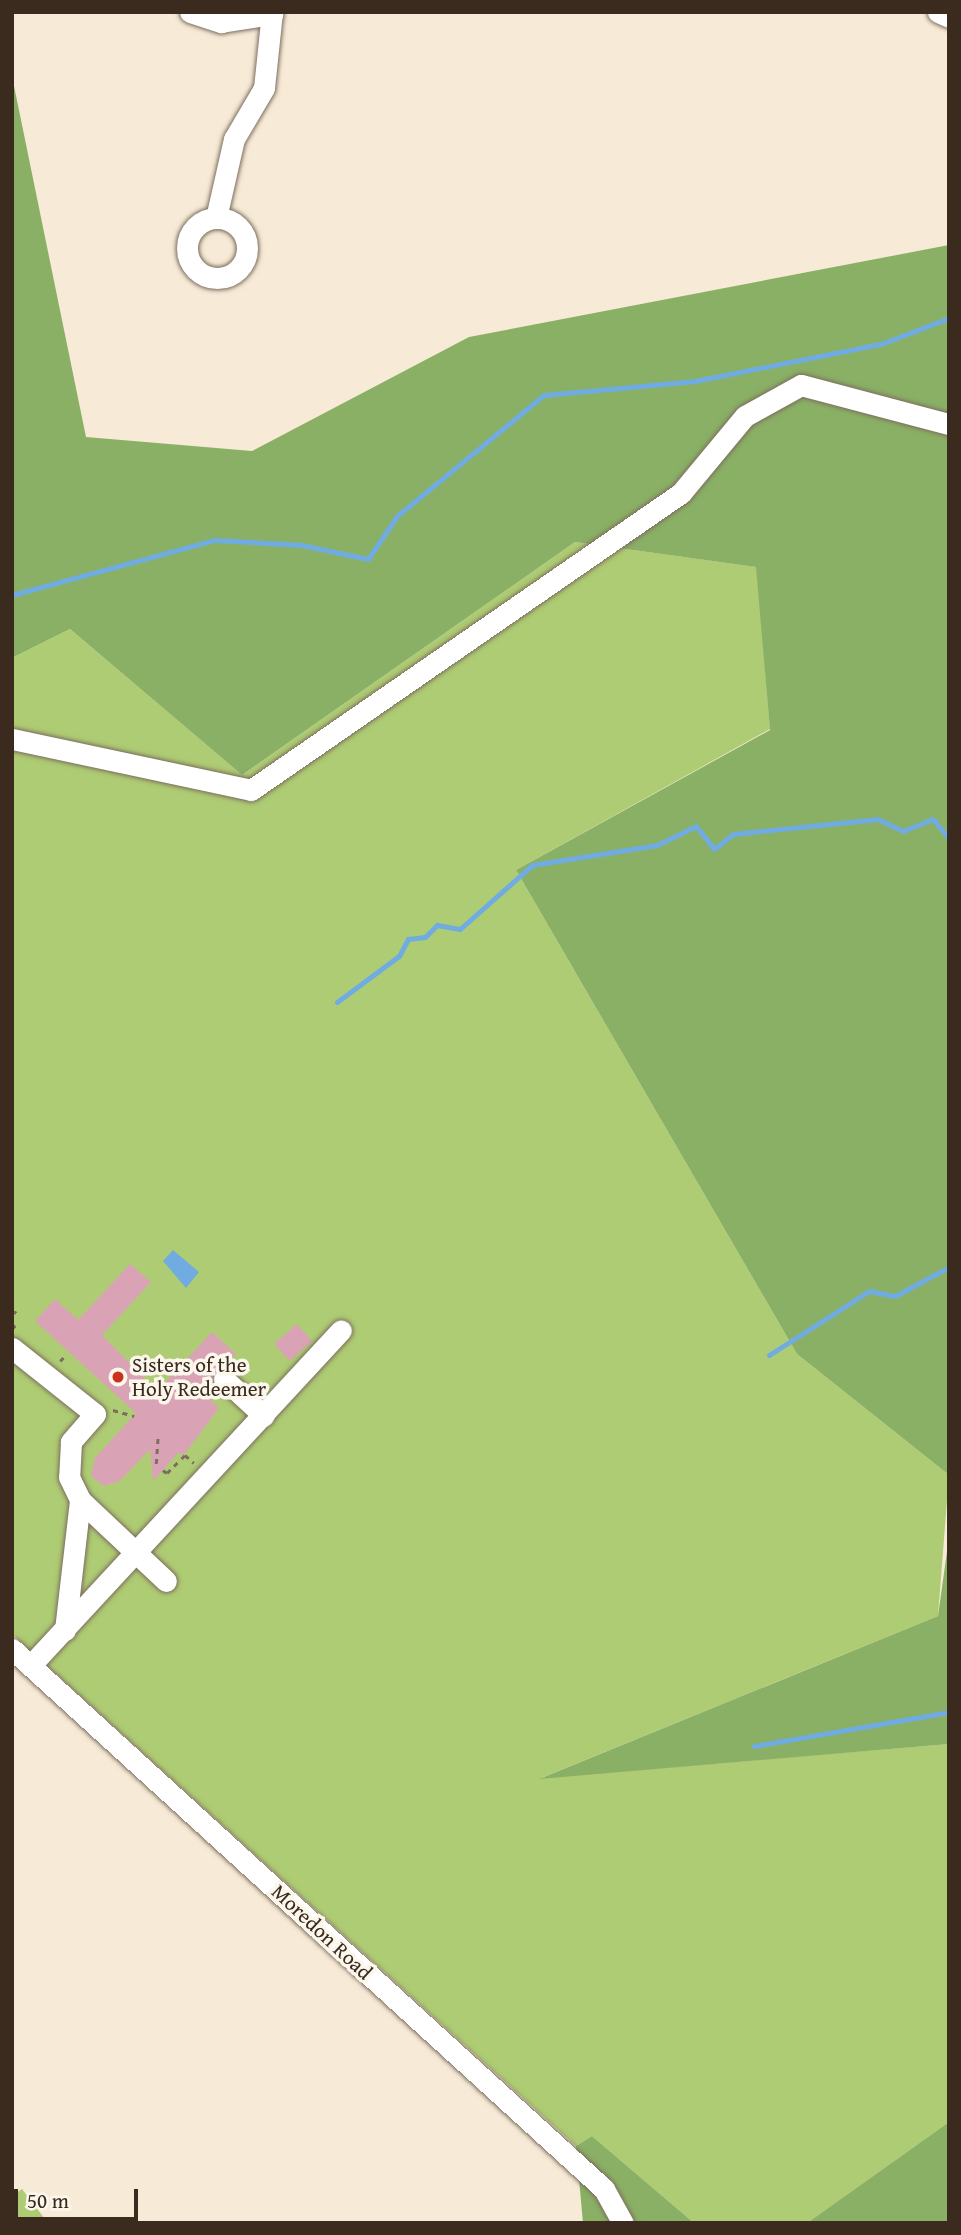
<!DOCTYPE html>
<html>
<head>
<meta charset="utf-8">
<style>
  body { margin:0 }
  #map { position:relative; width:961px; height:2235px; overflow:hidden; background:#f7ebd7; font-family:"Gentium Book Plus",serif }
  div>[style] { position:absolute }
  .green>* { inset:0; background:#aecc73 }
  .forest>* { inset:0; background:#8ab065 }
  .water>* { inset:0; background:#70ace1 }
  .stream>* { height:5px; margin:-2.5px; padding:0 2.5px; transform-origin:2.5px; border-radius:2.5px; background:#70ace1 }
  .building>* { inset:0; background:#daa3b5; transform-origin:0 0 }
  .path>* { height:2.5px; margin-top:-1.25px; transform-origin:0; background:repeating-linear-gradient(90deg,#7d6e5f 0 5px,transparent 0 10px) }
  .roads { filter:drop-shadow(0 0 2px #7d6e5f) drop-shadow(0 0 2px #7d6e5f) }
  .minor>* { height:21px; margin:-10.5px; padding:0 10.5px; transform-origin:10.5px; border-radius:10.5px; background:#fff }
  .minor>.ring { margin:-10.5px; padding:0; box-sizing:content-box; background:none; border:21px solid #fff; border-radius:50% }
  .dots>* { width:19px; height:19px; translate:-50% -50%; box-sizing:border-box; border:4px solid #fbf7ec; border-radius:50% }
  span { translate:-50% -50%; white-space:nowrap; text-align:center; line-height:1.15; -webkit-text-stroke:7px #fbf7ec; paint-order:stroke }
  .poi-label { font-size:21px; color:#3b2a1e }
  .left { translate:0 -50%; text-align:left }
  .street-label { font-size:21px; color:#3b2a1e }
  .frame { position:absolute; inset:0; border:14px solid #3b2a1e; pointer-events:none }
  .scale { position:absolute; left:14px; top:2189px; width:124px; height:32px; box-sizing:border-box; border:4px solid #3b2a1e; border-top:0; padding-left:9px; font-size:21px; line-height:24px; white-space:nowrap; color:#3b2a1e; -webkit-text-stroke:5px #fbf7ec; paint-order:stroke }
</style>
</head>
<body>
<div id="map">
  <div class="green">
    <i style="clip-path:polygon(575px 542px,757px 567px,770px 729px,516px 870px,797px 1354px,949px 1475px,938px 1616px,541px 1778px,949px 1744px,949px 2122px,807px 2223px,694px 2223px,592px 2136px,576px 2146px,12px 1634px,12px 658px,70px 629px,242px 775px)"></i>
    <i style="clip-path:polygon(22px 2189px,48px 2223px,12px 2223px,12px 2196px)"></i>
  </div>
  <div class="forest">
    <i style="clip-path:polygon(12px 76px,86px 437px,252px 451px,469px 337px,949px 245px,949px 1475px,797px 1354px,516px 870px,770px 730px,756px 567px,575px 542px,242px 775px,70px 629px,12px 658px)"></i>
    <i style="clip-path:polygon(949px 1537px,949px 1744px,539px 1779px,938px 1616px)"></i>
    <i style="clip-path:polygon(949px 2122px,949px 2223px,807px 2223px)"></i>
    <i style="clip-path:polygon(592px 2136px,694px 2223px,583px 2223px,576px 2146px)"></i>
  </div>
  <div class="water">
    <i style="clip-path:polygon(173px 1250px,199px 1272px,186px 1288px,163px 1261px)"></i>
  </div>
  <div class="stream">
    <i style="left:12px;top:595px;width:210px;rotate:-15.2deg"></i>
    <i style="left:215px;top:540px;width:87px;rotate:3.3deg"></i>
    <i style="left:302px;top:545px;width:67px;rotate:12deg"></i>
    <i style="left:368px;top:559px;width:52px;rotate:-56deg"></i>
    <i style="left:397px;top:516px;width:190px;rotate:-39.5deg"></i>
    <i style="left:544px;top:395px;width:152px;rotate:-5.3deg"></i>
    <i style="left:695px;top:381px;width:190px;rotate:-11.3deg"></i>
    <i style="left:881px;top:344px;width:73px;rotate:-20.9deg"></i>
    <i style="left:337px;top:1002px;width:77px;rotate:-36.6deg"></i>
    <i style="left:399px;top:956px;width:19px;rotate:-62deg"></i>
    <i style="left:408px;top:939px;width:17px;rotate:-7deg"></i>
    <i style="left:425px;top:937px;width:17px;rotate:-45deg"></i>
    <i style="left:437px;top:925px;width:23px;rotate:10deg"></i>
    <i style="left:460px;top:929px;width:96px;rotate:-41.6deg"></i>
    <i style="left:532px;top:865px;width:127px;rotate:-9.1deg"></i>
    <i style="left:657px;top:845px;width:43px;rotate:-26deg"></i>
    <i style="left:696px;top:826px;width:29px;rotate:52deg"></i>
    <i style="left:714px;top:849px;width:24px;rotate:-38deg"></i>
    <i style="left:733px;top:834px;width:146px;rotate:-5.9deg"></i>
    <i style="left:878px;top:819px;width:28px;rotate:26deg"></i>
    <i style="left:903px;top:831px;width:32px;rotate:-22deg"></i>
    <i style="left:933px;top:819px;width:26px;rotate:51deg"></i>
    <i style="left:769px;top:1355px;width:119px;rotate:-32.6deg"></i>
    <i style="left:869px;top:1291px;width:26px;rotate:11deg"></i>
    <i style="left:895px;top:1296px;width:61px;rotate:-28.2deg"></i>
    <i style="left:754px;top:1746px;width:198px;rotate:-9.9deg"></i>
  </div>
  <div class="building">
    <i style="clip-path:polygon(130px 1264px,151px 1282px,102px 1335px,157px 1391px,212px 1332px,236px 1354px,201px 1391px,219px 1408px,183px 1456px,179px 1452px,153px 1481px,150px 1449px,120px 1481px,104px 1486px,91px 1476px,95px 1458px,136px 1413px,35px 1321px,55px 1299px,78px 1320px)"></i>
    <i style="left:297px;top:1324px;width:23px;height:30px;rotate:49deg"></i>
  </div>
  <div class="path">
    <i style="left:12px;top:1311px;width:9px;rotate:21deg"></i>
    <i style="left:12px;top:1324px;width:8px;rotate:45deg"></i>
    <i style="left:60px;top:1361px;width:8px;rotate:-45deg"></i>
    <i style="left:113px;top:1410px;width:22px;rotate:16deg"></i>
    <i style="left:156px;top:1464px;width:28px;rotate:-86deg"></i>
    <i style="left:163px;top:1470px;width:5px;rotate:37deg"></i>
    <i style="left:167px;top:1473px;width:25px;rotate:-45deg"></i>
    <i style="left:185px;top:1455px;width:12px;rotate:42deg"></i>
  </div>
  <div class="roads">
    <div class="minor">
      <i style="left:190px;top:12px;width:33px;rotate:18deg"></i>
      <i style="left:221px;top:22px;width:52px;rotate:-8.9deg"></i>
      <i style="left:938px;top:12px;width:12px;rotate:24deg"></i>
      <i style="left:216px;top:218px;width:81px;rotate:-77.2deg"></i>
      <i style="left:234px;top:139px;width:59px;rotate:-59.5deg"></i>
      <i style="left:264px;top:88px;width:76px;rotate:-84deg"></i>
      <i class="ring" style="left:187px;top:218px;width:39px;height:39px"></i>
      <i style="left:12px;top:739px;width:244px;rotate:12deg"></i>
      <i style="left:251px;top:790px;width:523px;rotate:-34.63deg"></i>
      <i style="left:681px;top:493px;width:100px;rotate:-50.3deg"></i>
      <i style="left:745px;top:416px;width:64px;rotate:-29deg"></i>
      <i style="left:801px;top:385px;width:153px;rotate:14.8deg"></i>
      <i style="left:12px;top:1348px;width:106px;rotate:38.5deg"></i>
      <i style="left:95px;top:1414px;width:37px;rotate:131deg"></i>
      <i style="left:71px;top:1442px;width:35px;rotate:93deg"></i>
      <i style="left:69px;top:1477px;width:25px;rotate:64deg"></i>
      <i style="left:80px;top:1500px;width:118px;rotate:43.3deg"></i>
      <i style="left:224px;top:1379px;width:54px;rotate:42.8deg"></i>
      <i style="left:65px;top:1630px;width:131px;rotate:-83.4deg"></i>
      <i style="left:12px;top:1649px;width:801px;rotate:42.37deg"></i>
      <i style="left:604px;top:2189px;width:39px;rotate:61deg"></i>
      <i style="left:31px;top:1665px;width:456px;rotate:-47.2deg"></i>
    </div>
  </div>
  <div class="dots">
    <i style="left:118px;top:1377px;background:#c8321e"></i>
  </div>
  <div class="poi-label">
    <span class="left" style="left:132px;top:1377px">Sisters of the<br>Holy Redeemer</span>
  </div>
  <div class="street-label">
    <span style="left:322px;top:1932px;rotate:43deg">Moredon Road</span>
  </div>
  <div class="frame"></div>
  <div class="scale">50 m</div>
</div>
</body>
</html>
